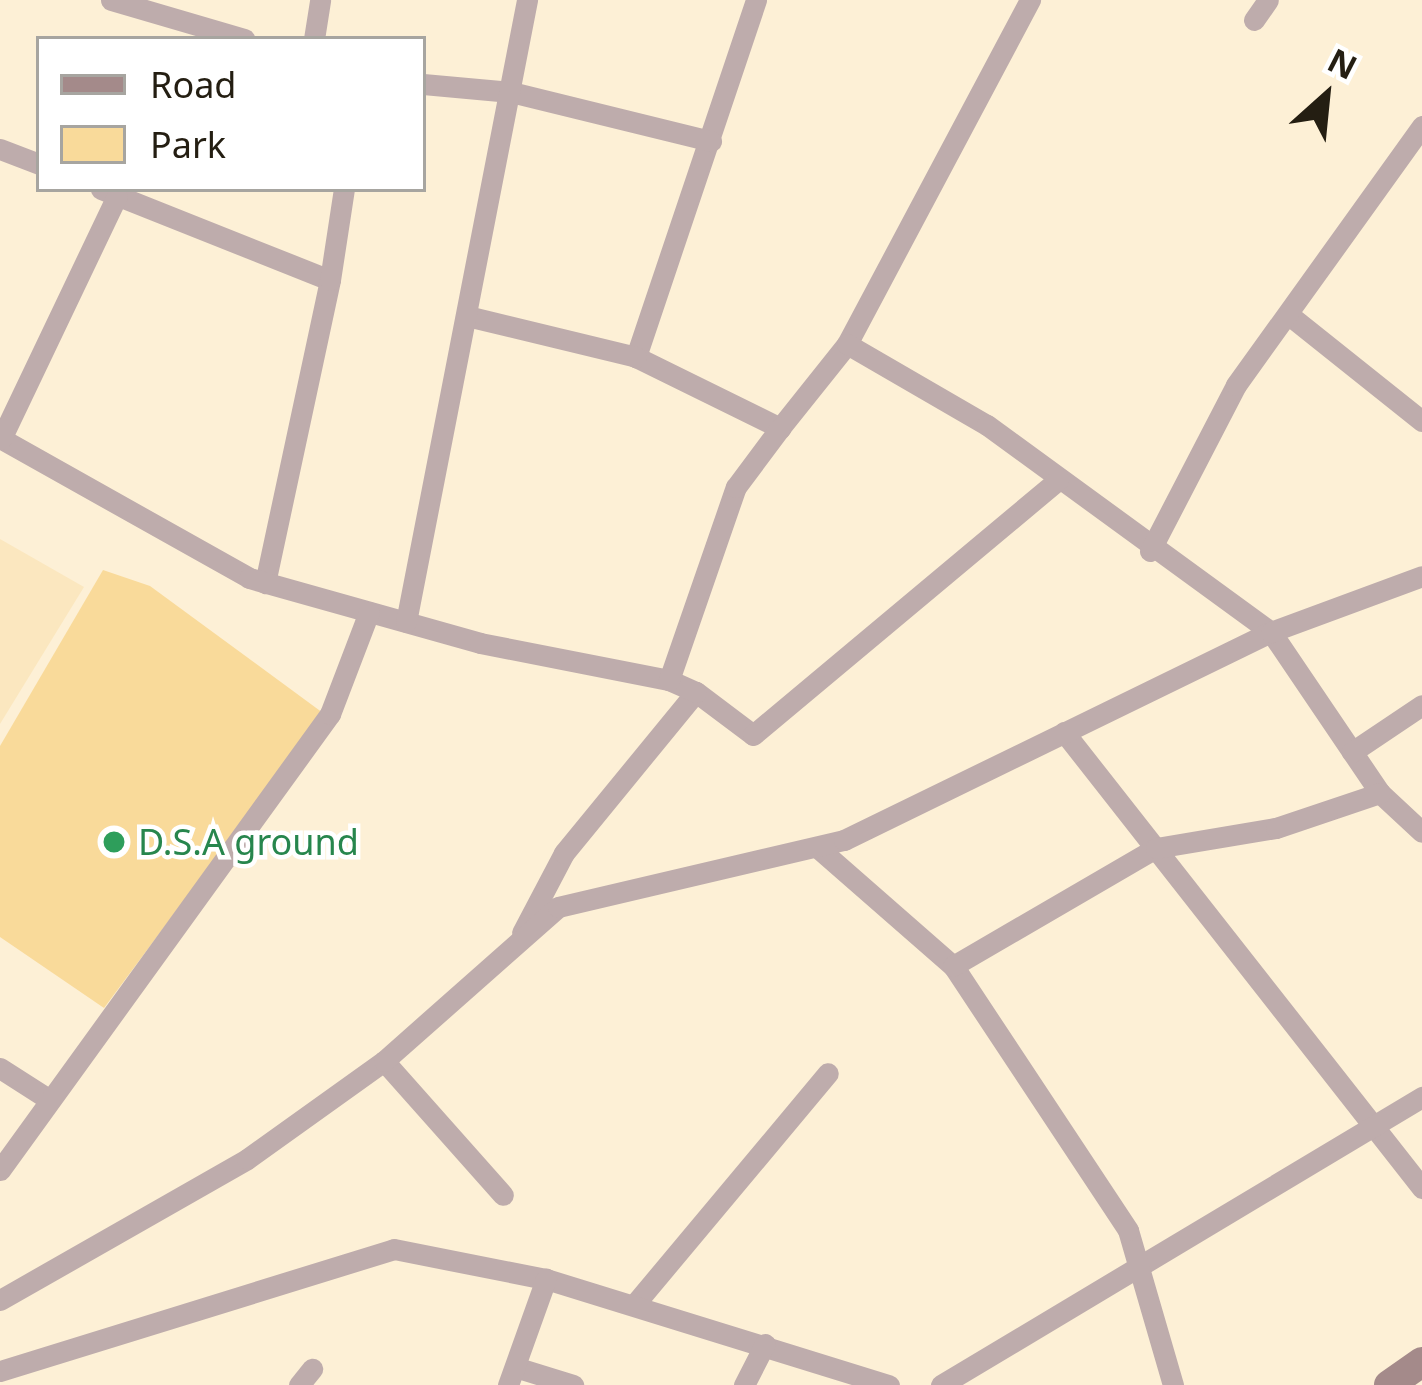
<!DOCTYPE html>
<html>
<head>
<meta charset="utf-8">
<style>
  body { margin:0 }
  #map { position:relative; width:1422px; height:1385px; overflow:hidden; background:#fdf0d6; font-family:"Noto Sans",sans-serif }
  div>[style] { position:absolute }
  .built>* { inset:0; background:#fbe7bf }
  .green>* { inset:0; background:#f9da9a }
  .street>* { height:21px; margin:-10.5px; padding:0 10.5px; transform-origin:10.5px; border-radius:10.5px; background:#beacac }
  .secondary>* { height:30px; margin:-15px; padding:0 15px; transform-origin:15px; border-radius:15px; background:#a48a8a }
  .dots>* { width:33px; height:33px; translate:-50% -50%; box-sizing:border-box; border:6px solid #fff; border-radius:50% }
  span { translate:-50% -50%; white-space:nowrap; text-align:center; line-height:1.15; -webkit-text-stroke:9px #fff; paint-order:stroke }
  .leisure-label { font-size:36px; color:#27864d }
  .left { translate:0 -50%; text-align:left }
  .legend { position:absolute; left:36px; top:36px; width:390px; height:156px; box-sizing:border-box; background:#fff; border:3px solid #a7a5a0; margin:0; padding:15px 21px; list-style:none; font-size:36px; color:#241e12 }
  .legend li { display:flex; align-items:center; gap:24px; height:60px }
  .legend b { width:60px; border:3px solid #a7a5a0 }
  .north { position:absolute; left:1266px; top:36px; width:120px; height:120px; -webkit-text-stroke:9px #fff; paint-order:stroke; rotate:27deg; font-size:33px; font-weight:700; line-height:48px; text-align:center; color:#241e12 }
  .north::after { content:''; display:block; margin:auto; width:42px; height:54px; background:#241e12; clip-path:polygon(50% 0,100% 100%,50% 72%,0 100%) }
</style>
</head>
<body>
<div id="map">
  <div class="built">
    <i style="clip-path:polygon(0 539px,84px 587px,0 724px)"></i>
  </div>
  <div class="green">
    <i style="clip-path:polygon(103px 570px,150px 586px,323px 713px,104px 1008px,0 937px,0 746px)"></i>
  </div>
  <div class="street">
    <i style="left:111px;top:0;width:139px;rotate:16.3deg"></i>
    <i style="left:756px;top:0;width:377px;rotate:108.6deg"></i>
    <i style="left:636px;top:357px;width:161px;rotate:26.2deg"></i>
    <i style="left:780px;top:428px;width:107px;rotate:-51.4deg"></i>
    <i style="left:847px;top:344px;width:390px;rotate:-62deg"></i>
    <i style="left:1254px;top:20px;width:24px;rotate:-55deg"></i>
    <i style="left:314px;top:39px;width:39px;rotate:-81deg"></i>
    <i style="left:423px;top:84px;width:88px;rotate:5.2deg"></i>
    <i style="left:511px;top:92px;width:206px;rotate:13.8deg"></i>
    <i style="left:0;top:149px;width:42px;rotate:21deg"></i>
    <i style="left:101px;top:189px;width:246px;rotate:21.7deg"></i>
    <i style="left:330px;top:280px;width:310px;rotate:102.1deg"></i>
    <i style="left:330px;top:280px;width:92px;rotate:-81.3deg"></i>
    <i style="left:1289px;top:315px;width:170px;rotate:38.6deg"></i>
    <i style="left:467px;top:316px;width:174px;rotate:13.6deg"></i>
    <i style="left:847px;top:344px;width:162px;rotate:30.1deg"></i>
    <i style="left:987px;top:425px;width:351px;rotate:36.1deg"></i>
    <i style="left:1271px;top:632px;width:194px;rotate:55.9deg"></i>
    <i style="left:1380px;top:793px;width:57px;rotate:42.9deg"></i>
    <i style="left:0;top:438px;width:286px;rotate:29.3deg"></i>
    <i style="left:249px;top:578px;width:240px;rotate:15.7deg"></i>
    <i style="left:480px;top:643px;width:193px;rotate:11.1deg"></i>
    <i style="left:1px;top:439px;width:269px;rotate:-64.5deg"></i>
    <i style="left:1150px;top:551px;width:187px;rotate:-62.6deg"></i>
    <i style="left:1236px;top:385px;width:319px;rotate:-54.3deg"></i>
    <i style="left:406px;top:622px;width:634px;rotate:-78.99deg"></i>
    <i style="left:696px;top:692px;width:71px;rotate:37deg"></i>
    <i style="left:753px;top:735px;width:398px;rotate:-39.9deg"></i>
    <i style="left:1064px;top:732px;width:580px;rotate:51.86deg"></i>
    <i style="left:1352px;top:752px;width:84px;rotate:-33.9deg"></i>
    <i style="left:817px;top:847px;width:181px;rotate:41.2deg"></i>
    <i style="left:522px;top:933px;width:90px;rotate:-62.3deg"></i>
    <i style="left:564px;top:853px;width:208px;rotate:-50.7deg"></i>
    <i style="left:696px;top:692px;width:30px;rotate:-156deg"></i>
    <i style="left:669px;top:680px;width:204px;rotate:-70.9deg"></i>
    <i style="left:736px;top:487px;width:74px;rotate:-53.3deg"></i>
    <i style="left:384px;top:1061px;width:179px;rotate:48.4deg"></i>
    <i style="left:0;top:1068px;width:59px;rotate:32.6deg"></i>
    <i style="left:0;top:1170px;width:563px;rotate:-54.11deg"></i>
    <i style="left:330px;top:714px;width:109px;rotate:-69.1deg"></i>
    <i style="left:0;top:1300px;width:284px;rotate:-29.7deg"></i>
    <i style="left:247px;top:1159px;width:168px;rotate:-35.6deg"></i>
    <i style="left:384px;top:1061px;width:232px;rotate:-41.5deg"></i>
    <i style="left:558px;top:907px;width:294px;rotate:-13.2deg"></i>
    <i style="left:844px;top:840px;width:475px;rotate:-26deg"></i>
    <i style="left:1271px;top:632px;width:161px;rotate:-20.3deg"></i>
    <i style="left:634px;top:1305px;width:302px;rotate:-50.1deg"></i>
    <i style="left:515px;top:1367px;width:61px;rotate:17.2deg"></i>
    <i style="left:0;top:1371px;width:412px;rotate:-17.2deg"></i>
    <i style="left:394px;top:1249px;width:155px;rotate:11.2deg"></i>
    <i style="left:546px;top:1279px;width:359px;rotate:17.2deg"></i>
    <i style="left:299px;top:1385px;width:21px;rotate:-51deg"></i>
    <i style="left:508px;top:1385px;width:113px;rotate:-70.3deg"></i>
    <i style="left:744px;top:1385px;width:46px;rotate:-62.9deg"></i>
    <i style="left:941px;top:1385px;width:561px;rotate:-30.91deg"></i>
    <i style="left:1173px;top:1385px;width:161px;rotate:-106.2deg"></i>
    <i style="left:1128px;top:1230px;width:317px;rotate:-123.5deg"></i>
    <i style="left:953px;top:966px;width:235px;rotate:-30.2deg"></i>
    <i style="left:1156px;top:848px;width:122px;rotate:-9.5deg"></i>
    <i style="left:1276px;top:828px;width:110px;rotate:-18.6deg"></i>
  </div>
  <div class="secondary">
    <i style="left:1389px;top:1385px;width:40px;rotate:-34.9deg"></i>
  </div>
  <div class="dots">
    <i style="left:114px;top:842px;background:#2e9e5b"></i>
  </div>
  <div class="leisure-label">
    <span class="left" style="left:138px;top:842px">D.S.A ground</span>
  </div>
  <ul class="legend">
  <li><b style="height:15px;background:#a48a8a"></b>Road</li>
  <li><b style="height:33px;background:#f9da9a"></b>Park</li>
  </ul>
  <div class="north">N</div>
</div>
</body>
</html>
